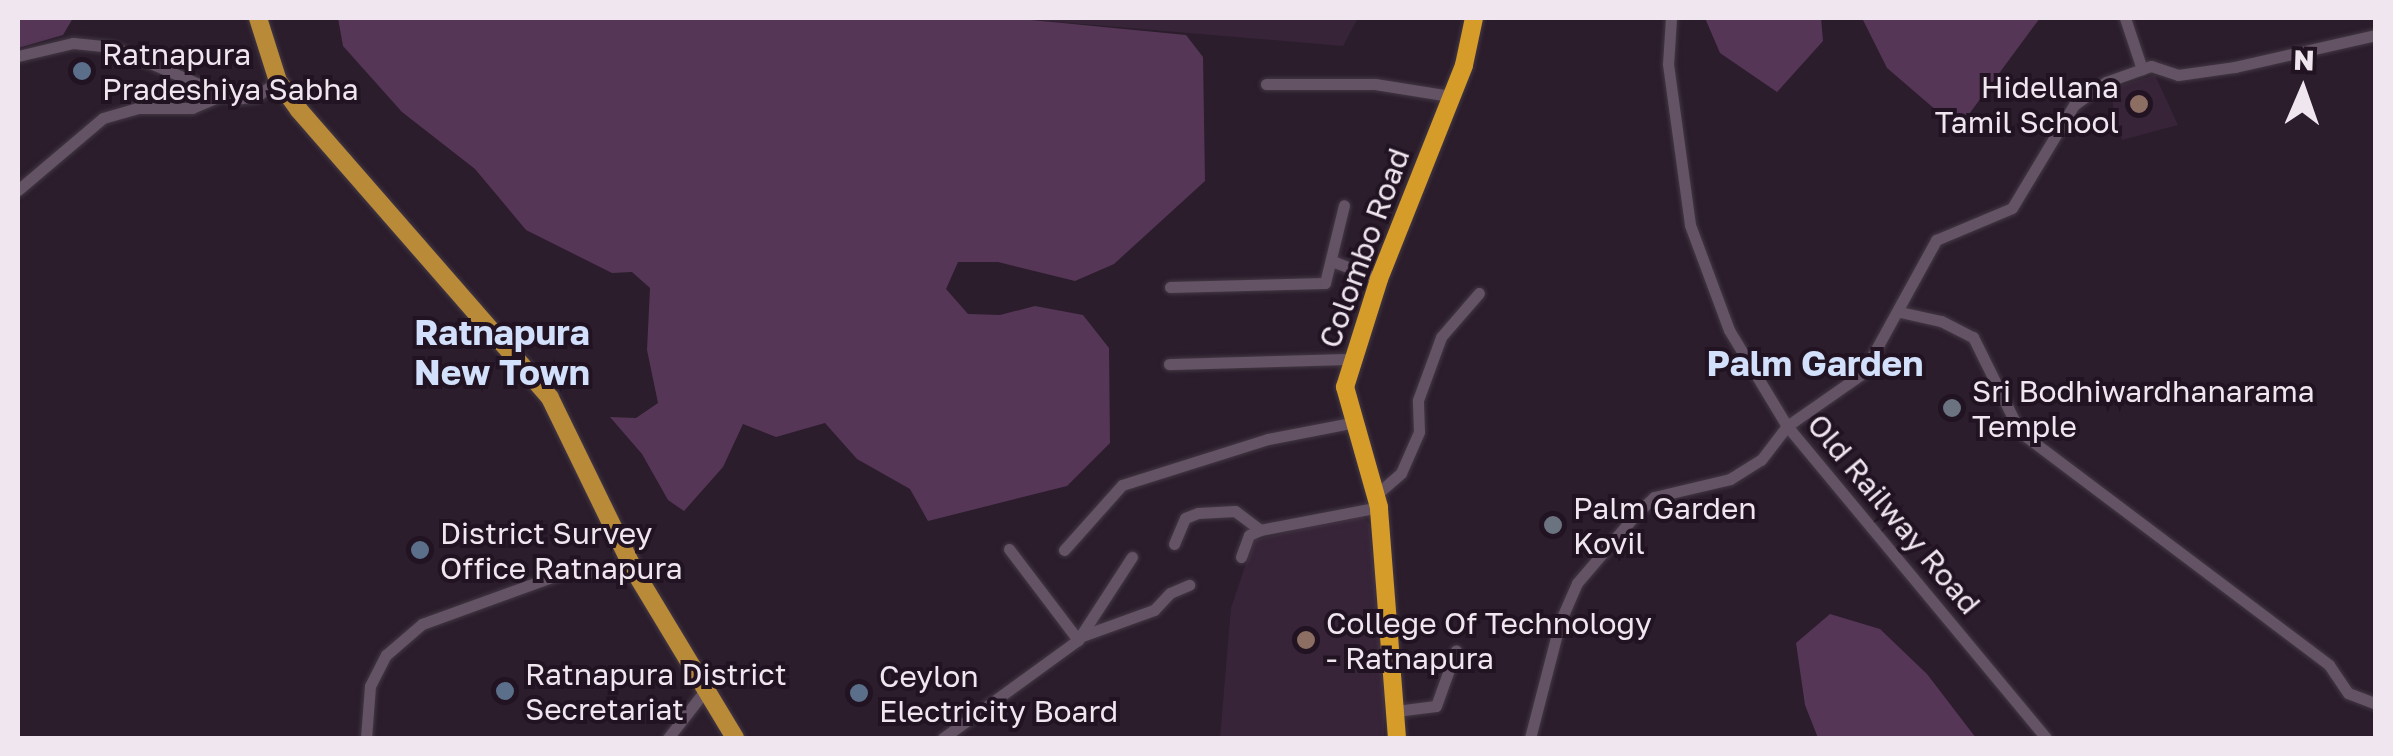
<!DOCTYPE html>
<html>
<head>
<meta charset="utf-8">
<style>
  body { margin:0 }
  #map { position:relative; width:2393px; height:756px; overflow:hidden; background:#2b1d2c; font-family:"Golos Text",sans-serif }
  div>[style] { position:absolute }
  .built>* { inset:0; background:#372438 }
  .green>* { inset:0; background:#553656 }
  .roads { filter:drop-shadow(0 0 2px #443844) drop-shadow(0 0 2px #443844) }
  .minor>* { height:11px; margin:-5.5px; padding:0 5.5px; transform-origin:5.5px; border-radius:5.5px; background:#645364 }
  .primary>* { height:18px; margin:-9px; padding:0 9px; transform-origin:9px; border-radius:9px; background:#b98a38 }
  .trunk>* { height:18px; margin:-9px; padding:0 9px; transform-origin:9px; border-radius:9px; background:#d59c29 }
  .dots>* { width:28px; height:28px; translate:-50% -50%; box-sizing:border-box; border:5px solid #211322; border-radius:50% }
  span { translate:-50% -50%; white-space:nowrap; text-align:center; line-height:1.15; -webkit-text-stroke:8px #211322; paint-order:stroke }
  .poi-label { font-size:30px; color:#f0e6f0 }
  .left { translate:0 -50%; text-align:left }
  .right { translate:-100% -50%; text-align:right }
  .street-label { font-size:30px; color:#f0e6f0 }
  .quarter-label { font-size:35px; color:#d2e0fb; font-weight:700 }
  .frame { position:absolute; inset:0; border:20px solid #f0e6f0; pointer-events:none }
  .north { position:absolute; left:2253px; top:40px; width:100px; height:100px; -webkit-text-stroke:8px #211322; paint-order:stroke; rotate:2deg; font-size:28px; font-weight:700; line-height:40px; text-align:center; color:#f0e6f0 }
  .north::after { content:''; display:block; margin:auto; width:35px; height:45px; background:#f0e6f0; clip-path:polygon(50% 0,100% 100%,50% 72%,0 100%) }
</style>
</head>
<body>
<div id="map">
  <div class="built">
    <i style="clip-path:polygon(1011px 18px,1358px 18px,1343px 46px)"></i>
    <i style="clip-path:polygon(2155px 75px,2178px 125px,2122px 140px,2109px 89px)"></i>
    <i style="clip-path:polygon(1362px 514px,1369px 524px,1385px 657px,1384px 738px,1220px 738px,1231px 608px,1254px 540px)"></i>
  </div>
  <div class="green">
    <i style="clip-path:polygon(18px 18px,73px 18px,63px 35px,18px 48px)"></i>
    <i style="clip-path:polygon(338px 18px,1011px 18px,1186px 35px,1203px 57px,1205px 181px,1114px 264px,1075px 281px,998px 262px,958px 262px,946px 289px,968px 314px,1000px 315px,1035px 306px,1083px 315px,1109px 348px,1110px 443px,1067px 486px,928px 521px,910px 489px,857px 459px,825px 423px,776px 437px,743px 424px,723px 467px,684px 511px,668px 500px,642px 454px,610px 417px,636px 418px,658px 403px,647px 350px,650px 288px,632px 272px,612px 273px,526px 230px,475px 169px,402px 112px,343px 46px)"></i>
    <i style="clip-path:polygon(1705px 18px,1821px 18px,1823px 41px,1777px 92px,1720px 53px)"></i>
    <i style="clip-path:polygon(1862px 18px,2040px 18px,1958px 129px,1887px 68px)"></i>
    <i style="clip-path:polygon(1830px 614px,1880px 629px,1927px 674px,1976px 738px,1818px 738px,1805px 705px,1796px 643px)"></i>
  </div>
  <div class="roads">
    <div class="minor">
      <i style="left:1671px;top:18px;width:46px;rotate:93.7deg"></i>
      <i style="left:1668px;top:64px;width:162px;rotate:82.2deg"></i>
      <i style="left:1690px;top:225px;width:112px;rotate:69.6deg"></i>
      <i style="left:1729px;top:330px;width:112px;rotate:58.9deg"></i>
      <i style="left:1787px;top:426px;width:405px;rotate:50.3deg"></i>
      <i style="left:2125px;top:18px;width:54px;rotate:71.6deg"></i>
      <i style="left:18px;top:56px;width:57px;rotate:-13.3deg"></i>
      <i style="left:73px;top:43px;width:40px;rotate:5.7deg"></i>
      <i style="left:113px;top:47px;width:132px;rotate:23.3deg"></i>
      <i style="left:234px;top:99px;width:23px;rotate:-7deg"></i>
      <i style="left:257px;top:96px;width:26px;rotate:-36deg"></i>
      <i style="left:1266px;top:84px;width:109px"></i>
      <i style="left:1375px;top:84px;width:76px;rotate:9.1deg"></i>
      <i style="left:18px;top:190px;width:111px;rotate:-40.3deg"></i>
      <i style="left:103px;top:118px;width:35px;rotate:-16deg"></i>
      <i style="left:137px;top:108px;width:55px"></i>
      <i style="left:192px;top:108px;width:30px;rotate:-23deg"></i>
      <i style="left:1332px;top:261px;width:50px;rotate:21deg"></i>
      <i style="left:1170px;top:287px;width:155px;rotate:-1.5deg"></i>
      <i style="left:1325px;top:283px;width:80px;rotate:-76.3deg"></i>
      <i style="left:1900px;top:312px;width:42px;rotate:12.4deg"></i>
      <i style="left:1941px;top:321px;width:36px;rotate:27deg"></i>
      <i style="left:1973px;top:337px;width:106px;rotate:63.7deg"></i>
      <i style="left:2020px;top:432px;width:387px;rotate:37deg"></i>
      <i style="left:2329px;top:665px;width:34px;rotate:56deg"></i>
      <i style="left:2348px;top:693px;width:30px;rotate:21deg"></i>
      <i style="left:1169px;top:364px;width:181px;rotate:-1.6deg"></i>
      <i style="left:1377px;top:494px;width:32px;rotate:-41deg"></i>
      <i style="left:1401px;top:473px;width:45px;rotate:-66.3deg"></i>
      <i style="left:1419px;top:432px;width:32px;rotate:-92deg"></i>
      <i style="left:1418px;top:400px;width:67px;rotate:-69.9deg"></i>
      <i style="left:1441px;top:337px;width:58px;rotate:-49.2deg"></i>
      <i style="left:1174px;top:544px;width:28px;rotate:-67deg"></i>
      <i style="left:1185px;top:518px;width:14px;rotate:-21deg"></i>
      <i style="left:1198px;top:513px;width:37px;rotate:-3deg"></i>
      <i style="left:1235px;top:511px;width:31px;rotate:37deg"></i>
      <i style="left:1260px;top:530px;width:121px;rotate:-10.9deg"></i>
      <i style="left:1009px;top:549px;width:114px;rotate:52.8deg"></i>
      <i style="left:1064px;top:550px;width:87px;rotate:-48.3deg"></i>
      <i style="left:1122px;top:485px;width:153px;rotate:-17.5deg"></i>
      <i style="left:1268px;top:439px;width:85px;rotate:-10.9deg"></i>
      <i style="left:1241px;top:557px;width:23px;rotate:-70deg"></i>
      <i style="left:1249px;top:535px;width:12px;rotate:-24deg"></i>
      <i style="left:1082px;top:636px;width:77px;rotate:-19.9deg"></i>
      <i style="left:1154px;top:610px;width:23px;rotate:-47deg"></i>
      <i style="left:1170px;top:593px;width:21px;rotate:-23deg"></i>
      <i style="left:1396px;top:711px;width:40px;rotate:-7.1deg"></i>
      <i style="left:1436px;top:706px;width:59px;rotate:-70.3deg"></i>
      <i style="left:366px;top:738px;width:52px;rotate:-85.6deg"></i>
      <i style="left:370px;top:686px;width:35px;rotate:-63deg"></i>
      <i style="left:386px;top:655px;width:48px;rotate:-40.7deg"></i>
      <i style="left:422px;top:624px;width:153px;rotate:-19.9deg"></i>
      <i style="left:566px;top:572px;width:69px"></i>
      <i style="left:668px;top:738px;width:58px;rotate:-52deg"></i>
      <i style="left:943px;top:738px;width:167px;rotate:-36deg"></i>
      <i style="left:1078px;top:640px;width:99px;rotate:-57deg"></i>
      <i style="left:1530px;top:738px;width:120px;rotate:-75.5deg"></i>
      <i style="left:1560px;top:622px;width:43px;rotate:-66.4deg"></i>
      <i style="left:1577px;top:583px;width:92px;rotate:-49.4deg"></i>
      <i style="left:1637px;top:513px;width:23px;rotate:-43deg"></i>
      <i style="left:1654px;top:497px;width:78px;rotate:-13.3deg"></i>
      <i style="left:1730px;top:479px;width:36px;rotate:-32deg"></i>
      <i style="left:1761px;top:460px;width:43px;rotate:-52.6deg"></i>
      <i style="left:1787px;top:426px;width:93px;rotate:-34.9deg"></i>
      <i style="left:1863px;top:373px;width:152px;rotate:-61.2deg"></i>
      <i style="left:1936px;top:240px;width:82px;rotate:-22.8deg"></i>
      <i style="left:2012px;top:208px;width:120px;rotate:-59deg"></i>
      <i style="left:2074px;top:105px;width:39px;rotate:-36deg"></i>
      <i style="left:2106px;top:82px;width:48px;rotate:-19.6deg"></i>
      <i style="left:2151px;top:66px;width:28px;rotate:18deg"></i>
      <i style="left:2178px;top:75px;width:58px;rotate:-8deg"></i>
      <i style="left:2235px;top:67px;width:145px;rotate:-12.8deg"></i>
    </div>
    <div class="primary">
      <i style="left:258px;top:18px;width:66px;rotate:72.4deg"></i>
      <i style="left:278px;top:81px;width:36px;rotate:54deg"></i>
      <i style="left:299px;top:110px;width:382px;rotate:48.9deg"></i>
      <i style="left:550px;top:398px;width:194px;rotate:64deg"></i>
      <i style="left:635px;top:572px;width:194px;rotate:58.9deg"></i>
    </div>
    <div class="trunk">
      <i style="left:1397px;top:738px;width:232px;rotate:-94.5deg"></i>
      <i style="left:1379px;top:507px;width:125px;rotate:-105.8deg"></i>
      <i style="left:1345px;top:387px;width:113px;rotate:-72.5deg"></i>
      <i style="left:1379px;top:279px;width:230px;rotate:-68.3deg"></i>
      <i style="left:1464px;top:65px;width:48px;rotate:-78deg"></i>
    </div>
  </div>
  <div class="dots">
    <i style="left:82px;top:71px;background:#5c6f8a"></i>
    <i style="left:2139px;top:104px;background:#8d6e63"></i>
    <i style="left:1952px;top:408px;background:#6b7280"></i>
    <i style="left:1553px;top:525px;background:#6b7280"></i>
    <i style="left:420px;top:550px;background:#5c6f8a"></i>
    <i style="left:1306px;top:640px;background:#8d6e63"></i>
    <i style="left:505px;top:691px;background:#5c6f8a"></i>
    <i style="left:859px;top:693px;background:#5c6f8a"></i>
  </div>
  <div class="poi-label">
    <span class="left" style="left:102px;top:71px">Ratnapura<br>Pradeshiya Sabha</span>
    <span class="right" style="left:2119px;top:104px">Hidellana<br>Tamil School</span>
    <span class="left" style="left:1972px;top:408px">Sri Bodhiwardhanarama<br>Temple</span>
    <span class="left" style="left:1573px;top:525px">Palm Garden<br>Kovil</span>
    <span class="left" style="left:440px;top:550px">District Survey<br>Office Ratnapura</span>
    <span class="left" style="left:1326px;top:640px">College Of Technology<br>- Ratnapura</span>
    <span class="left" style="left:525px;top:691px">Ratnapura District<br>Secretariat</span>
    <span class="left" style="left:879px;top:693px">Ceylon<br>Electricity Board</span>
  </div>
  <div class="street-label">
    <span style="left:1364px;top:248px;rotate:-70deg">Colombo Road</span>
    <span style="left:1894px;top:514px;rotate:50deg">Old Railway Road</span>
  </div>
  <div class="quarter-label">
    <span style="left:502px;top:352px">Ratnapura<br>New Town</span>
    <span style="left:1815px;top:363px">Palm Garden</span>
  </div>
  <div class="frame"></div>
  <div class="north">N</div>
</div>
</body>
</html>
